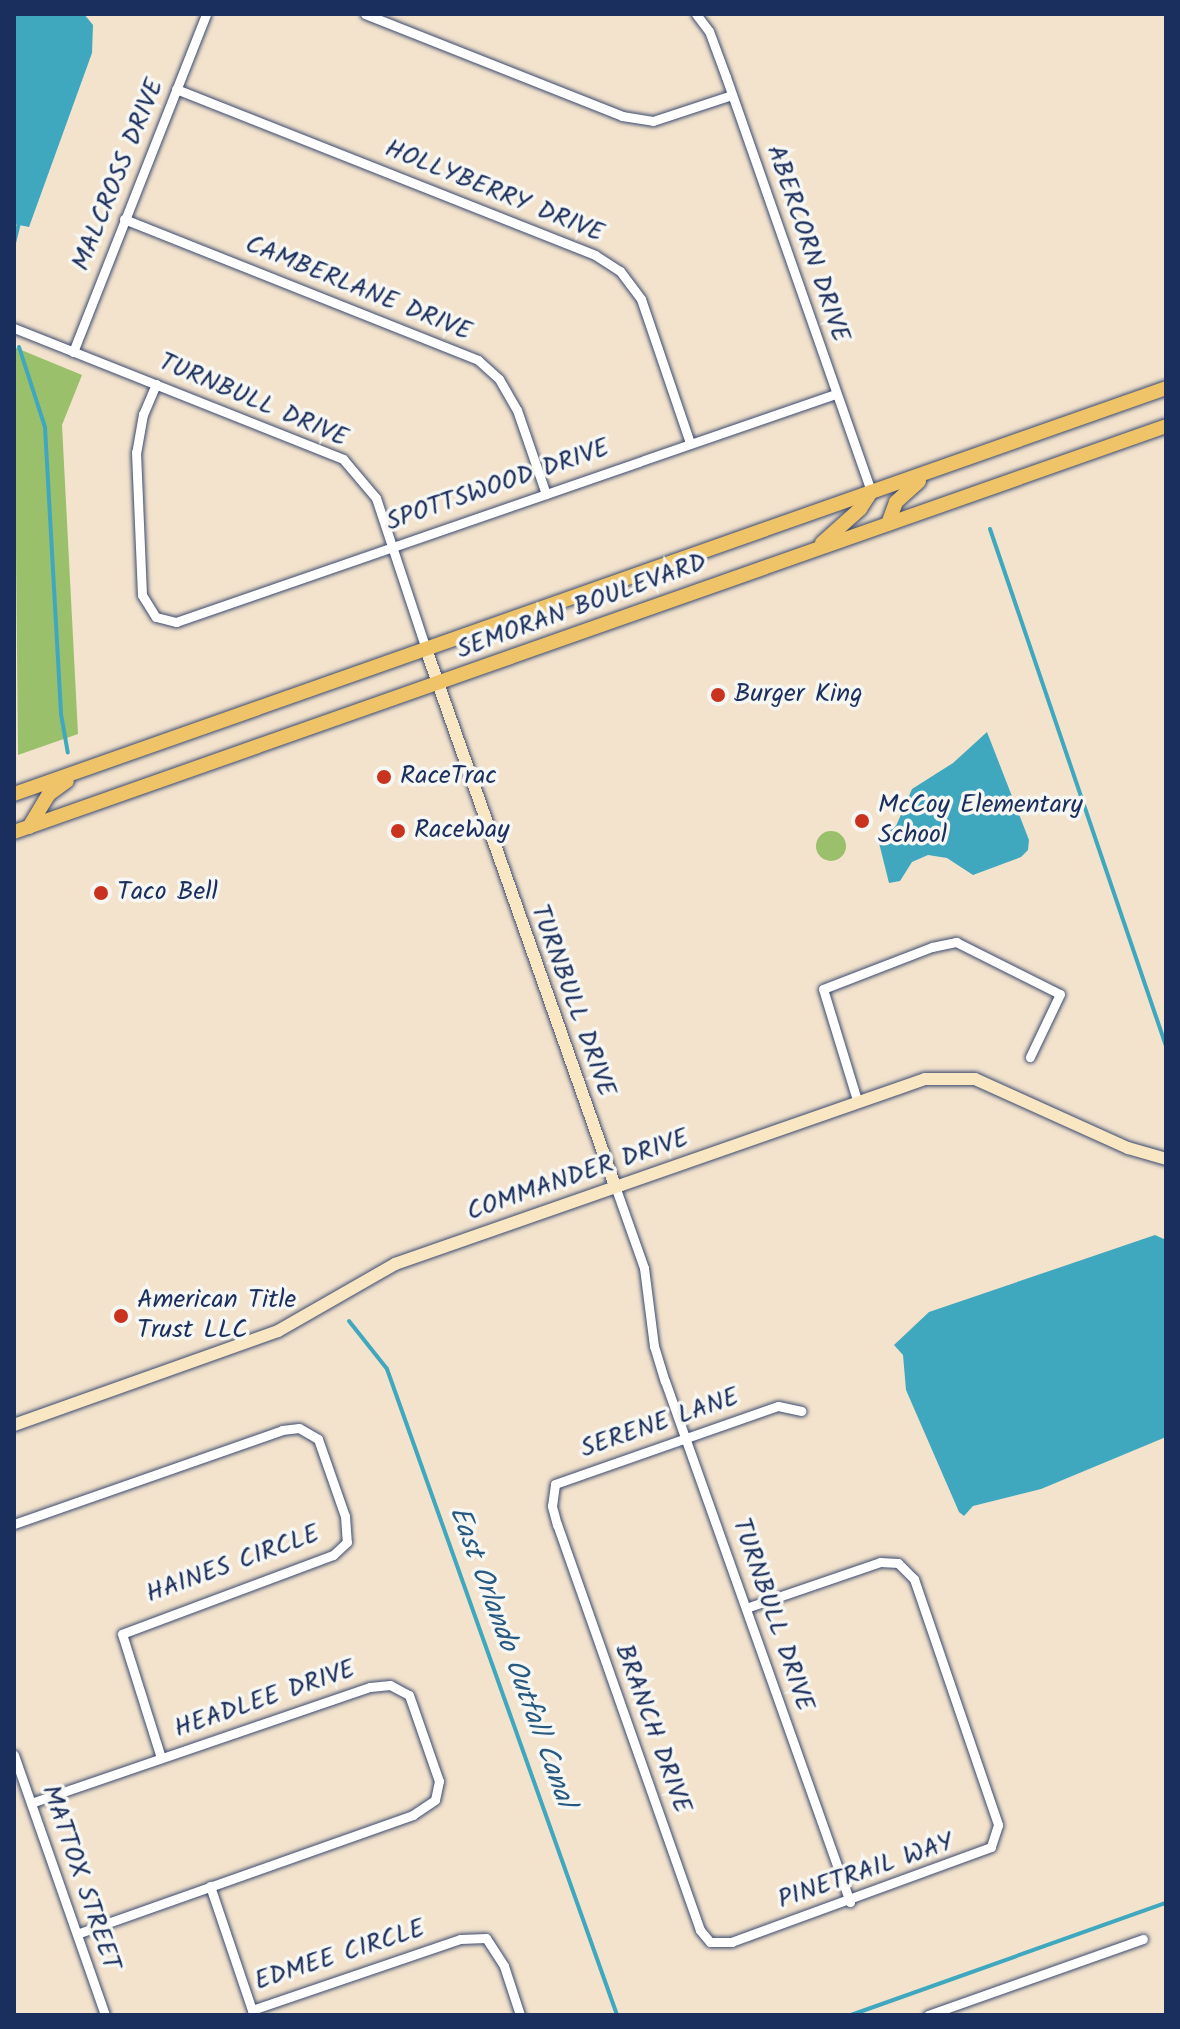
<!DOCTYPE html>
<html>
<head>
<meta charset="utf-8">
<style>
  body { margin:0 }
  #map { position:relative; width:1180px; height:2029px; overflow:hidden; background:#f3e3cd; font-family:Kalam,sans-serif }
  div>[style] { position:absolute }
  .green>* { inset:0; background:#9bc06b }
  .round { border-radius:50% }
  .water>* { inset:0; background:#3fa8bf }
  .stream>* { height:4px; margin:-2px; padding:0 2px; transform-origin:2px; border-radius:2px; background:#3fa8bf }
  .roads { filter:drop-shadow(0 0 2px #3b4a6f) drop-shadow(0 0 2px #3b4a6f) }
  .street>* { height:9px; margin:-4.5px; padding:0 4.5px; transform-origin:4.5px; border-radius:4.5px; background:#fff }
  .secondary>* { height:12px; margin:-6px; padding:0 6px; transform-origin:6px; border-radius:6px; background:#f9e7c3 }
  .primary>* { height:14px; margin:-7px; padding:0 7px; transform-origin:7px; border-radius:7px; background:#efc469 }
  .dots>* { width:22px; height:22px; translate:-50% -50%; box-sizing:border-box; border:4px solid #f6f6f2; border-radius:50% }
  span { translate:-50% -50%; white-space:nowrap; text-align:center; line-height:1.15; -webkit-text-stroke:7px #f6f6f2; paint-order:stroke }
  .street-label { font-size:26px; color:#1b2f5e }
  .poi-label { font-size:26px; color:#1b2f5e }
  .left { translate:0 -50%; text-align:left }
  .water-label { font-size:28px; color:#285980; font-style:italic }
  .frame { position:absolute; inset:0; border:16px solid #1b2f5e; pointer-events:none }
</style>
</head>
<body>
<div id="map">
  <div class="green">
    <i style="clip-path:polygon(14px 347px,82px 375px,62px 425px,78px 734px,18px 755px)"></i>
    <i class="round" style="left:816px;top:831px;width:30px;height:30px"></i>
  </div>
  <div class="water">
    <i style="clip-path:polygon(14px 14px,84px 14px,93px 25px,92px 53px,29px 227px,14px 224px)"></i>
    <i style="clip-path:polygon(987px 732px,1029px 840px,1028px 850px,1021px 857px,973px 875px,947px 858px,928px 855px,912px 862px,900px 881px,889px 883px,878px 839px,896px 826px,912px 789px,953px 763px)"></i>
    <i style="clip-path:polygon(1155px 1235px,1166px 1240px,1166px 1437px,1041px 1489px,973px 1506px,964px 1516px,959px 1512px,906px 1390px,903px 1355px,894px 1345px,929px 1312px)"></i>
  </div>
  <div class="stream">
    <i style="left:14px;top:243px;width:21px;rotate:-76deg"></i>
    <i style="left:19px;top:347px;width:84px;rotate:72deg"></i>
    <i style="left:45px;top:427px;width:287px;rotate:86.8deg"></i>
    <i style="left:61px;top:714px;width:39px;rotate:80deg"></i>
    <i style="left:990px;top:529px;width:546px;rotate:71.2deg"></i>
    <i style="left:349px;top:1321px;width:61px;rotate:51.6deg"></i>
    <i style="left:387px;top:1369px;width:686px;rotate:70.4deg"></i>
    <i style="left:851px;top:2015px;width:334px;rotate:-19.6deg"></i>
  </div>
  <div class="roads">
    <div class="street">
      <i style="left:365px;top:14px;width:277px;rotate:21.6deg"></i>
      <i style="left:622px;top:116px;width:31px;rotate:9deg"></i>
      <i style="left:653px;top:121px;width:83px;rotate:-18.2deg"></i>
      <i style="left:696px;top:14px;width:21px;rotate:53deg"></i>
      <i style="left:709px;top:31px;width:49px;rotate:69.7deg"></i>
      <i style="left:726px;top:77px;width:440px;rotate:70.7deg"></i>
      <i style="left:176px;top:89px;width:451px;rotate:21.6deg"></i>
      <i style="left:595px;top:255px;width:30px;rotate:33deg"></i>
      <i style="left:620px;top:271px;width:35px;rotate:53deg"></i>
      <i style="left:641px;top:299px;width:152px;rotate:71.2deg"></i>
      <i style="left:124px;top:219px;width:381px;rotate:21.7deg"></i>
      <i style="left:478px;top:360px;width:28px;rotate:42deg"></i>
      <i style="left:499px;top:379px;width:36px;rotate:60deg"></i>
      <i style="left:517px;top:410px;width:89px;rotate:71deg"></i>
      <i style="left:14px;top:328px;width:354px;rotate:21.7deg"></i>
      <i style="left:343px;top:459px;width:51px;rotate:49.8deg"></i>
      <i style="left:376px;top:498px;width:159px;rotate:71.7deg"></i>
      <i style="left:73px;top:352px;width:363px;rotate:-68.5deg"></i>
      <i style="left:156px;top:384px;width:33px;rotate:113deg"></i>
      <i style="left:143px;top:414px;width:39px;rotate:100deg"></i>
      <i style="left:136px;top:452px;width:143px;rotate:87.6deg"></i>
      <i style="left:142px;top:595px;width:26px;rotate:58deg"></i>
      <i style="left:156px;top:617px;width:21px;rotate:14deg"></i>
      <i style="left:176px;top:622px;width:697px;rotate:-19.08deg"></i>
      <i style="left:857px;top:1100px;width:116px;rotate:-107deg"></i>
      <i style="left:823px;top:989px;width:117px;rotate:-21.1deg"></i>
      <i style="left:932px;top:947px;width:25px;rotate:-12deg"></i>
      <i style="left:956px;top:942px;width:116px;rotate:26.6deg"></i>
      <i style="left:1060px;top:994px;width:70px;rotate:115.5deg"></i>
      <i style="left:615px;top:1186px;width:87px;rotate:70.5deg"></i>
      <i style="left:644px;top:1268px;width:79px;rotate:82.7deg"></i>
      <i style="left:654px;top:1346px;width:37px;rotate:73deg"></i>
      <i style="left:665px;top:1381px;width:553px;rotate:70.45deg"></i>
      <i style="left:14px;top:1524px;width:284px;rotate:-19.3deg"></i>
      <i style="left:282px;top:1430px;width:17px;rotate:-7deg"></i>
      <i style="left:299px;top:1428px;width:22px;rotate:30deg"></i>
      <i style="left:318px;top:1439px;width:82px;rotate:70.7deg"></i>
      <i style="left:345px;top:1516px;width:26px;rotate:86deg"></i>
      <i style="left:347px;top:1542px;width:19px;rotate:137deg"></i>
      <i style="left:333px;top:1555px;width:225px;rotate:159.5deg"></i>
      <i style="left:122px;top:1634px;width:130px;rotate:72.5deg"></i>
      <i style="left:746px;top:1608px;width:142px;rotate:-18.9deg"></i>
      <i style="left:880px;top:1562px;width:18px;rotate:3deg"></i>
      <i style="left:898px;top:1563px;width:23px;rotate:45deg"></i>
      <i style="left:914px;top:1579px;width:260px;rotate:71.1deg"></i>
      <i style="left:998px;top:1825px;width:23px;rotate:108deg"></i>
      <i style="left:991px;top:1847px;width:276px;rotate:159.9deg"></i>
      <i style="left:732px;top:1942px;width:22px;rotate:180deg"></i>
      <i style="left:710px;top:1942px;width:16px;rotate:-130deg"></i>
      <i style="left:700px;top:1930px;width:430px;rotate:-109.4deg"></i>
      <i style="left:557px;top:1525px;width:20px;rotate:-105deg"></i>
      <i style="left:552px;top:1506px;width:22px;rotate:-82deg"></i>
      <i style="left:555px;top:1484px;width:236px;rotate:-19.3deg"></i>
      <i style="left:778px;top:1406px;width:24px;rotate:12deg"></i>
      <i style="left:14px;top:1755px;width:275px;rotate:70.7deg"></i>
      <i style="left:31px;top:1803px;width:358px;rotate:-18.9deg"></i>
      <i style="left:370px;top:1687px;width:20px;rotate:-6deg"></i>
      <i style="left:390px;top:1685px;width:21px;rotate:28deg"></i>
      <i style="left:409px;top:1695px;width:91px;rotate:70.8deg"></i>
      <i style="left:439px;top:1781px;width:19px;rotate:102deg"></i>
      <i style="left:435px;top:1800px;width:27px;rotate:146deg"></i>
      <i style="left:413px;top:1815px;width:356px;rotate:160.5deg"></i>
      <i style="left:210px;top:1886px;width:131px;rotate:71.3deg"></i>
      <i style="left:252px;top:2010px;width:220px;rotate:-18.8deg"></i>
      <i style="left:460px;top:1939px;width:26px;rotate:-2deg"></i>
      <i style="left:486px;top:1938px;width:33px;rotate:57deg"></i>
      <i style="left:504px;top:1966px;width:52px;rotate:71.9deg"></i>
      <i style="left:928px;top:2015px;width:228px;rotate:-19.5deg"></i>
    </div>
    <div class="secondary">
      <i style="left:426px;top:649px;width:569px;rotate:70.61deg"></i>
      <i style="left:14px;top:1425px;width:280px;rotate:-19.6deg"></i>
      <i style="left:278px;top:1331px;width:135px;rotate:-29.8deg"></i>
      <i style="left:395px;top:1264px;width:561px;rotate:-19.24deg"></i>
      <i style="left:925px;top:1079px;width:50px"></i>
      <i style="left:975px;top:1079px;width:168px;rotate:24.3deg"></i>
      <i style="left:1128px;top:1148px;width:40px;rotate:16deg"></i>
    </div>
    <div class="primary">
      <i style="left:888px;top:524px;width:23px;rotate:-70deg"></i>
      <i style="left:896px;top:502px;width:31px;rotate:-42deg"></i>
      <i style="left:822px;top:543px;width:51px;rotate:-41.8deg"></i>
      <i style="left:860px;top:509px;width:20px;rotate:-57deg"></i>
      <i style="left:14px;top:794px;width:1221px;rotate:-19.41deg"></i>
      <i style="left:29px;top:827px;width:39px;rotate:-59deg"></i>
      <i style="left:49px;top:794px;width:22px;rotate:-36deg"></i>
      <i style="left:14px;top:832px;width:1221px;rotate:-19.41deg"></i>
    </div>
  </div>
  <div class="dots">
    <i style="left:718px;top:695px;background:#c8321e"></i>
    <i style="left:384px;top:777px;background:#c8321e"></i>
    <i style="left:862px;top:821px;background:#c8321e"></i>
    <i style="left:398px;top:831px;background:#c8321e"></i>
    <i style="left:101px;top:893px;background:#c8321e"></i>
    <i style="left:121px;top:1316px;background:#c8321e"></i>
  </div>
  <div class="street-label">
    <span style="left:119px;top:175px;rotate:-68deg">MALCROSS DRIVE</span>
    <span style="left:494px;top:192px;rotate:22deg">HOLLYBERRY DRIVE</span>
    <span style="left:807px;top:244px;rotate:71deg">ABERCORN DRIVE</span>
    <span style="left:358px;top:289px;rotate:22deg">CAMBERLANE DRIVE</span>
    <span style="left:253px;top:401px;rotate:23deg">TURNBULL DRIVE</span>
    <span style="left:498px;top:486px;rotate:-19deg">SPOTTSWOOD DRIVE</span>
    <span style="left:582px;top:607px;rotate:-20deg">SEMORAN BOULEVARD</span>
    <span style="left:572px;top:1001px;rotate:70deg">TURNBULL DRIVE</span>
    <span style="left:578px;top:1176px;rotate:-19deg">COMMANDER DRIVE</span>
    <span style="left:660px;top:1424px;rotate:-19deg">SERENE LANE</span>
    <span style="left:233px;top:1565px;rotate:-20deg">HAINES CIRCLE</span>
    <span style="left:772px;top:1615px;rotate:71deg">TURNBULL DRIVE</span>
    <span style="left:265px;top:1700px;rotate:-19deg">HEADLEE DRIVE</span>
    <span style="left:652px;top:1729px;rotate:70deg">BRANCH DRIVE</span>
    <span style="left:866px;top:1872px;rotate:-19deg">PINETRAIL WAY</span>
    <span style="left:80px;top:1878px;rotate:71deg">MATTOX STREET</span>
    <span style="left:340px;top:1956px;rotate:-18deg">EDMEE CIRCLE</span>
  </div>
  <div class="poi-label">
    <span class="left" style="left:734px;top:695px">Burger King</span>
    <span class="left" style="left:400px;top:777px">RaceTrac</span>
    <span class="left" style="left:878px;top:821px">McCoy Elementary<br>School</span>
    <span class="left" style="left:414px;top:831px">RaceWay</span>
    <span class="left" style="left:117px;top:893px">Taco Bell</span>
    <span class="left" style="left:137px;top:1316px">American Title<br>Trust LLC</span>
  </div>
  <div class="water-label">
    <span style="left:511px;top:1657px;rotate:70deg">East Orlando Outfall Canal</span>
  </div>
  <div class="frame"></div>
</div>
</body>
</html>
